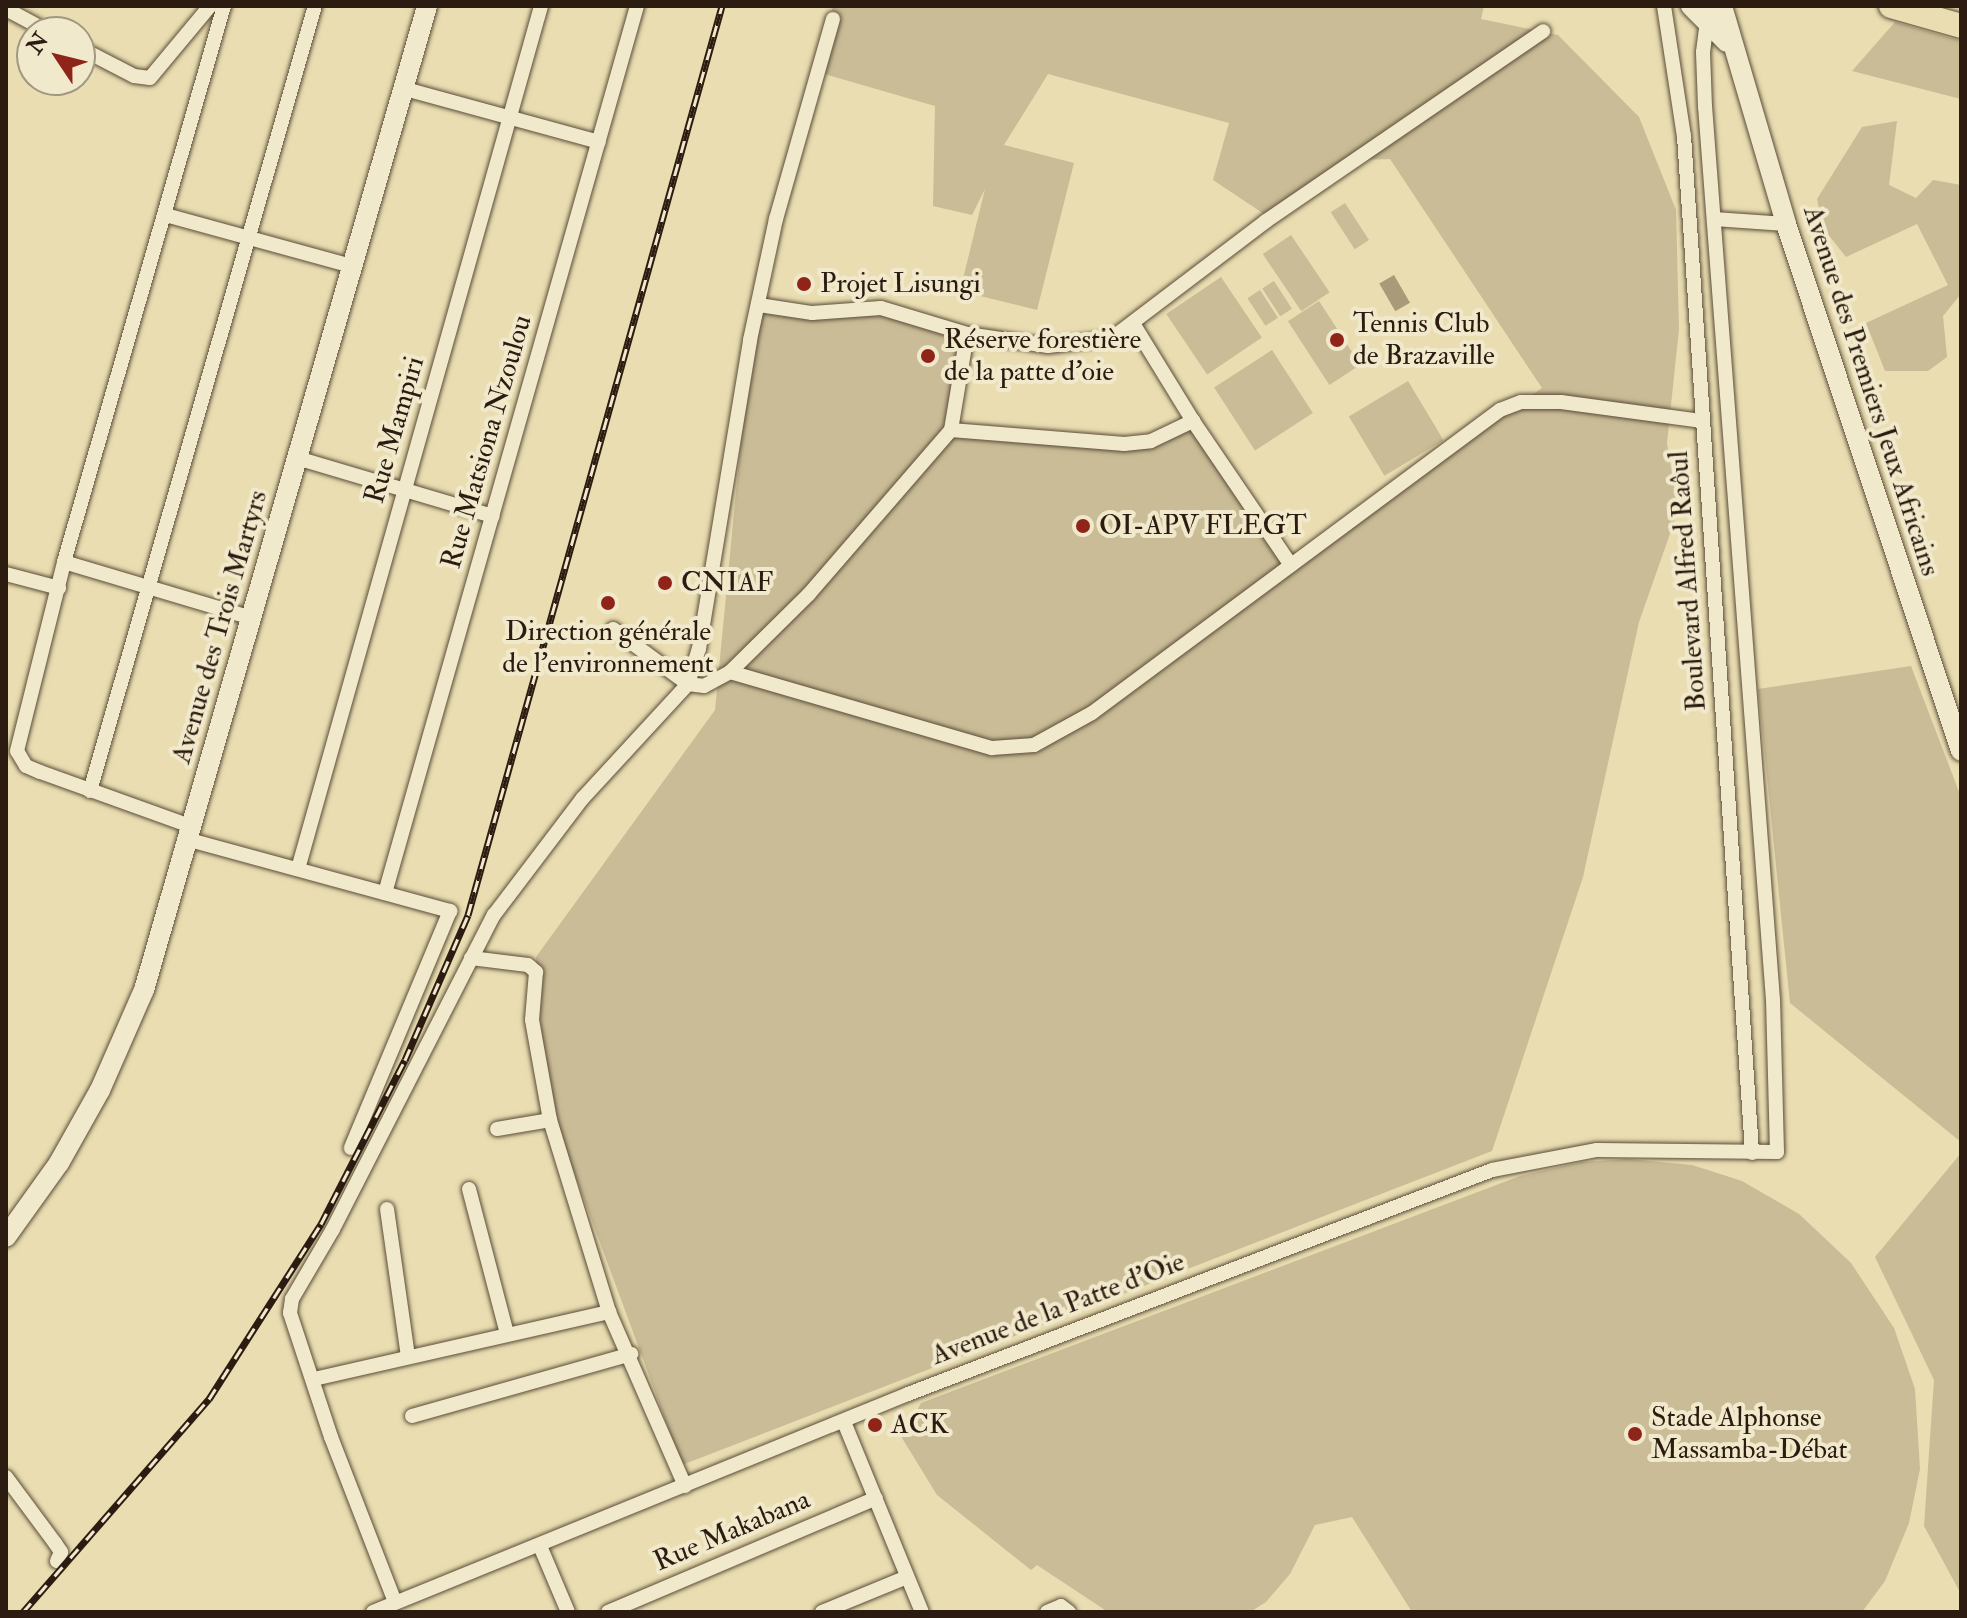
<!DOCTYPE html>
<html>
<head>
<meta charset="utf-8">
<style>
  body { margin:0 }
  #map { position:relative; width:1967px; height:1618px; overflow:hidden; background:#e9ddb1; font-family:"IM FELL Double Pica",serif }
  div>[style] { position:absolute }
  .green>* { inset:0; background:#c9bc96; transform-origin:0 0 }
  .water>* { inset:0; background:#a99b7a; transform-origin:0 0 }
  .roads { filter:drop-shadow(0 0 2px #5b4c38) drop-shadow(0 0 2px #5b4c38) }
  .street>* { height:14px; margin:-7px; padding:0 7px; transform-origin:7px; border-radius:7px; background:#f1e9cc }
  .secondary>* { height:20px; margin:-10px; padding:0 10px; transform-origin:10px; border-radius:10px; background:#f1e9cc }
  .primary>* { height:24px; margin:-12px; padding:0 12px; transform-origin:12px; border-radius:12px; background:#e9ddb1 }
  .rail>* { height:7px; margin-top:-3.5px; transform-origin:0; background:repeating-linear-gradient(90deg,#f1e9cc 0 12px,#2c1b10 0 24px); box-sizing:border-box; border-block:2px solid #2c1b10 }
  .dots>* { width:22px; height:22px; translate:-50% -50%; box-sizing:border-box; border:4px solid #f1e9cc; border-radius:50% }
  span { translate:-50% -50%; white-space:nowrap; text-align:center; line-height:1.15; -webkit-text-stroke:8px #f1e9cc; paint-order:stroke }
  .poi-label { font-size:28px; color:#2c1b10 }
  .left { translate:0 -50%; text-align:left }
  .street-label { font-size:28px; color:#2c1b10 }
  .frame { position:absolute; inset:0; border:8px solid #2c1b10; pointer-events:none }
  .north { position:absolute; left:16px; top:16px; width:80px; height:80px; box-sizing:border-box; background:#f1e9cc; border:2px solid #a29781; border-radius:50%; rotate:305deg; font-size:22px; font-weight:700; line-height:32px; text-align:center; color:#2c1b10 }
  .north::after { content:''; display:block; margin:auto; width:28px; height:36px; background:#8f2418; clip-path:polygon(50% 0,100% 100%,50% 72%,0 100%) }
</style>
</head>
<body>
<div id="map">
  <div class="green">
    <i style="clip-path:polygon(833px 6px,1484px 6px,1481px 19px,1558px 35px,1639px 117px,1676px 210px,1679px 329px,1667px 443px,1678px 511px,1639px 622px,1583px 877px,1492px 1151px,682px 1465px,546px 1096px,536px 957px,715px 710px,751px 336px,759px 305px,858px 307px,967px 334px,951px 429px,1124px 444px,1193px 421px,1290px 564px,1542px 388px,1390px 159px,1358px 160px,1273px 220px,1213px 180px,1229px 123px,1048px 74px,1004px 145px,1074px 163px,1037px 310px,960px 291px,985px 189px,972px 215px,933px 206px,935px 106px,814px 71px)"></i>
    <i style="clip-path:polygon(1895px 22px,1961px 41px,1961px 99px,1852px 71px)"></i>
    <i style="clip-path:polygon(1897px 121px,1889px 185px,1916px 198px,1933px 180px,1961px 185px,1961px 294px,1943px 316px,1947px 357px,1928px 371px,1885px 371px,1866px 323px,1948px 285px,1917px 224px,1846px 257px,1823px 228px,1817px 199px,1862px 127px)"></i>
    <i style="left:1345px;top:203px;width:44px;height:17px;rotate:57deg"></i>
    <i style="left:1291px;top:235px;width:69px;height:34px;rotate:56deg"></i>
    <i style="left:1221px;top:277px;width:73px;height:66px;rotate:56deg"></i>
    <i style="left:1274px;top:281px;width:33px;height:14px;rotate:57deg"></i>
    <i style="left:1260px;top:290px;width:33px;height:15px;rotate:57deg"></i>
    <i style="left:1319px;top:301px;width:76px;height:37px;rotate:57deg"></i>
    <i style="left:1272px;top:350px;width:75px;height:69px;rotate:57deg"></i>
    <i style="left:1408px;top:381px;width:69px;height:69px;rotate:59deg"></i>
    <i style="clip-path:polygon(1911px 666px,1961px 797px,1961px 1142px,1790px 1003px,1758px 689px)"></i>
    <i style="clip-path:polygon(1961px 1153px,1961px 1594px,1924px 1526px,1934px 1380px,1875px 1257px)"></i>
    <i style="clip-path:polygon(1628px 1159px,1692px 1165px,1742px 1181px,1799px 1214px,1851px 1263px,1894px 1328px,1915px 1389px,1920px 1469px,1909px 1523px,1885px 1581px,1862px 1612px,1412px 1612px,1352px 1517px,1315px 1525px,1290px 1574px,1266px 1602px,1250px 1612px,1108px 1612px,1037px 1565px,1031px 1570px,937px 1495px,902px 1438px,921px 1403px,1520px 1176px,1582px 1162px)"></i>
  </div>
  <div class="water">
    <i style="left:1394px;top:275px;width:32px;height:17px;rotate:60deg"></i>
  </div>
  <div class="roads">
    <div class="street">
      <i style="left:1664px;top:6px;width:132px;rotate:81.3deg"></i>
      <i style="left:1684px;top:136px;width:1019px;rotate:86.17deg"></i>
      <i style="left:6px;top:9px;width:49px;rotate:28.1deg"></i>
      <i style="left:80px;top:48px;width:61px;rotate:27.4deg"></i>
      <i style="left:134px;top:76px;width:16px;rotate:7deg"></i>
      <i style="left:150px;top:78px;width:94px;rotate:-50.2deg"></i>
      <i style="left:402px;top:88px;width:204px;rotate:15.3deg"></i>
      <i style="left:166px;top:215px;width:192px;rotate:15.4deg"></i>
      <i style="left:1714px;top:219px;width:72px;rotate:4deg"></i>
      <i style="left:759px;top:305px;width:54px;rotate:8.6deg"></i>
      <i style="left:812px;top:313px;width:69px;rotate:-4.1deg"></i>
      <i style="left:881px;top:308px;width:90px;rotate:16.8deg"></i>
      <i style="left:967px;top:334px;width:82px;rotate:8.4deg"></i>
      <i style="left:1048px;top:346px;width:64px;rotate:-7.1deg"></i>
      <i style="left:1112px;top:338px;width:193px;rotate:-37.2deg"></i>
      <i style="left:1266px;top:221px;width:336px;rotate:-34.4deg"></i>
      <i style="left:1193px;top:421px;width:174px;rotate:55.8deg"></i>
      <i style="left:951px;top:430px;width:174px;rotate:4.6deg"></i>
      <i style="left:1124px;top:444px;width:27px;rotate:-6deg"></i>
      <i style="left:1151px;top:441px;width:47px;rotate:-25.5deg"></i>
      <i style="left:1193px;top:421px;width:113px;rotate:-121.6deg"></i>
      <i style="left:297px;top:458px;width:204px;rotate:16.5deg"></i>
      <i style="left:64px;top:562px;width:196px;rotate:16.6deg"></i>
      <i style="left:6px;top:574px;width:55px;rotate:14.8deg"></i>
      <i style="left:613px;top:629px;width:93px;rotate:36.3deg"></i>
      <i style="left:688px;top:684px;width:16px;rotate:7deg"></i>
      <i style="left:704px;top:686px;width:30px;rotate:-28deg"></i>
      <i style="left:730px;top:672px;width:111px;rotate:-44.6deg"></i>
      <i style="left:809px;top:594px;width:217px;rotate:-49.1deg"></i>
      <i style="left:951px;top:430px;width:97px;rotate:-80.5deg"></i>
      <i style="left:730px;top:672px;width:273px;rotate:16.2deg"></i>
      <i style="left:992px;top:748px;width:42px;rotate:-4.1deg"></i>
      <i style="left:1034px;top:745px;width:66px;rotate:-28.9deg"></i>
      <i style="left:1092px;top:713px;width:508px;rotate:-36.6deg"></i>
      <i style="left:1500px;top:410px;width:22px;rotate:-21deg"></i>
      <i style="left:1521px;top:402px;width:40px"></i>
      <i style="left:1561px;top:402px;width:141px;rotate:7.7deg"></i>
      <i style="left:90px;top:791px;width:817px;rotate:-74.01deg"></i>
      <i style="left:193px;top:827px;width:163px;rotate:-160.2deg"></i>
      <i style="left:40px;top:772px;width:15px;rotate:-157deg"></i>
      <i style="left:26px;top:766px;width:17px;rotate:-121deg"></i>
      <i style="left:17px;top:751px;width:195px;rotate:-76deg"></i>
      <i style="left:64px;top:562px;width:579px;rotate:-73.95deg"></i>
      <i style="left:190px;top:840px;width:270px;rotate:15.3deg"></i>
      <i style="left:450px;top:911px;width:257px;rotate:112.7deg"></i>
      <i style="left:298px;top:869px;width:897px;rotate:-74.27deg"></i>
      <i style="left:385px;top:893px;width:922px;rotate:-74.14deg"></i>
      <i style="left:471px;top:958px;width:57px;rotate:7deg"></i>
      <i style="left:528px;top:965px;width:11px;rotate:41deg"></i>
      <i style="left:536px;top:972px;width:48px;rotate:94.8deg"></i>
      <i style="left:532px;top:1020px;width:102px;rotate:79.8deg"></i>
      <i style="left:550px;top:1120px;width:201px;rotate:72.9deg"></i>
      <i style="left:609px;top:1312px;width:190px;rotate:66.4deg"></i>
      <i style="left:497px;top:1129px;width:54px;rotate:-9.6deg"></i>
      <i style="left:469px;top:1189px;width:150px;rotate:75.3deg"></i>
      <i style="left:387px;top:1209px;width:149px;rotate:81.9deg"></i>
      <i style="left:314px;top:1379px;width:303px;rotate:-12.8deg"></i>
      <i style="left:412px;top:1416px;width:228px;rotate:-15.8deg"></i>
      <i style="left:844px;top:1422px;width:205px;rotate:67.7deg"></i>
      <i style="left:6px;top:1477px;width:82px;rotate:53.4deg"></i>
      <i style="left:55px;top:1543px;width:11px;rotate:56deg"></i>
      <i style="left:61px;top:1552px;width:10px;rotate:114deg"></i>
      <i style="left:540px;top:1546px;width:72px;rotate:67deg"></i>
      <i style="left:395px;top:1602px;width:177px;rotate:-111.2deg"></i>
      <i style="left:331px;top:1437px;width:131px;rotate:-108.3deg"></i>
      <i style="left:290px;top:1313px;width:14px;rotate:-82deg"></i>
      <i style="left:292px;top:1299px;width:81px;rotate:-59.6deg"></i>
      <i style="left:333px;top:1229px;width:353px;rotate:-62.9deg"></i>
      <i style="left:494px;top:915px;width:146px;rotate:-52.8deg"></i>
      <i style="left:582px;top:799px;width:156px;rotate:-47.3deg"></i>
      <i style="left:688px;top:684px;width:37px;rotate:-73deg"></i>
      <i style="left:699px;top:649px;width:313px;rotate:-80.6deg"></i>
      <i style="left:750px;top:340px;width:124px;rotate:-77.9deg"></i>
      <i style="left:776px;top:219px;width:208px;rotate:-74.1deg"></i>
      <i style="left:373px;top:1612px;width:578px;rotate:-22.17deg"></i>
      <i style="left:908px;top:1394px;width:625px;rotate:-20.98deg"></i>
      <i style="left:1492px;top:1170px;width:107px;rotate:-10.8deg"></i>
      <i style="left:1597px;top:1150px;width:180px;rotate:0.6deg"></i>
      <i style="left:1777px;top:1152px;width:152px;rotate:-91.5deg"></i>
      <i style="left:1773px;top:1000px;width:896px;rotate:-94.35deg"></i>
      <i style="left:1705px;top:107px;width:55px;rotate:-92.1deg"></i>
      <i style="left:1703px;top:52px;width:46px;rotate:-82.6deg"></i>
      <i style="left:608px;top:1612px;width:291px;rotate:-23deg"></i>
      <i style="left:822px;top:1612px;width:92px;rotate:-22.4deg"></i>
      <i style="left:1047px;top:1612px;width:15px;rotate:-23deg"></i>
      <i style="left:1061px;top:1606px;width:10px;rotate:37deg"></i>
    </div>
    <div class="secondary">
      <i style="left:1691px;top:6px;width:51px;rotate:45deg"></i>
      <i style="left:1722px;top:6px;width:227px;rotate:73.6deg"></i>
      <i style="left:1786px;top:224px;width:555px;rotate:71.63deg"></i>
      <i style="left:6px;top:1237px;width:91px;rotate:-54.4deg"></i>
      <i style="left:59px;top:1163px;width:84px;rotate:-60.7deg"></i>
      <i style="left:100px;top:1090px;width:109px;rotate:-66.3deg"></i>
      <i style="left:144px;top:990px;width:1024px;rotate:-73.95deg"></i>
    </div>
    <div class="primary">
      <i style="left:1891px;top:6px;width:73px;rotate:15.9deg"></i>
    </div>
  </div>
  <div class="rail">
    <i style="left:23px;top:1612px;width:283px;rotate:-48.9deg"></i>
    <i style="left:209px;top:1399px;width:208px;rotate:-57.4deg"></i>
    <i style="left:321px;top:1224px;width:184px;rotate:-62.9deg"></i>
    <i style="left:405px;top:1060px;width:158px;rotate:-66.5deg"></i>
    <i style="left:468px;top:915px;width:944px;rotate:-74.39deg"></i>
  </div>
  <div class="dots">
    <i style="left:804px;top:284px;background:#8f2418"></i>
    <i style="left:1337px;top:340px;background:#8f2418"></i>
    <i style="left:928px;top:356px;background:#8f2418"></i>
    <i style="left:1083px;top:526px;background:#8f2418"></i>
    <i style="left:665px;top:583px;background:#8f2418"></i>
    <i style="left:608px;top:603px;background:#8f2418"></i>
    <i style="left:875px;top:1425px;background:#8f2418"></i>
    <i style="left:1635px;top:1434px;background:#8f2418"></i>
  </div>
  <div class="poi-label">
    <span class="left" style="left:820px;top:284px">Projet Lisungi</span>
    <span class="left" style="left:1353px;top:340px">Tennis Club<br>de Brazaville</span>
    <span class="left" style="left:944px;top:356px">Réserve forestière<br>de la patte d'oie</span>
    <span class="left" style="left:1099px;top:526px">OI-APV FLEGT</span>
    <span class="left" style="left:681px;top:583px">CNIAF</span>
    <span style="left:608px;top:648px">Direction générale<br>de l'environnement</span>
    <span class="left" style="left:1651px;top:1434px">Stade Alphonse<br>Massamba-Débat</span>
    <span class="left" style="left:891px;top:1425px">ACK</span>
  </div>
  <div class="street-label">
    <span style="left:1871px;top:391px;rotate:72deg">Avenue des Premiers Jeux Africains</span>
    <span style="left:395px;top:430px;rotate:-74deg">Rue Mampiri</span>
    <span style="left:487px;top:442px;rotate:-74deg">Rue Matsiona Nzoulou</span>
    <span style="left:1688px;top:581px;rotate:-94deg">Boulevard Alfred Raôul</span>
    <span style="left:220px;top:627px;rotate:-74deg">Avenue des Trois Martyrs</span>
    <span style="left:1058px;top:1309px;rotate:-21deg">Avenue de la Patte d'Oie</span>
    <span style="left:732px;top:1531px;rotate:-23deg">Rue Makabana</span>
  </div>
  <div class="frame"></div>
  <div class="north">N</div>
</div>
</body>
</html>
